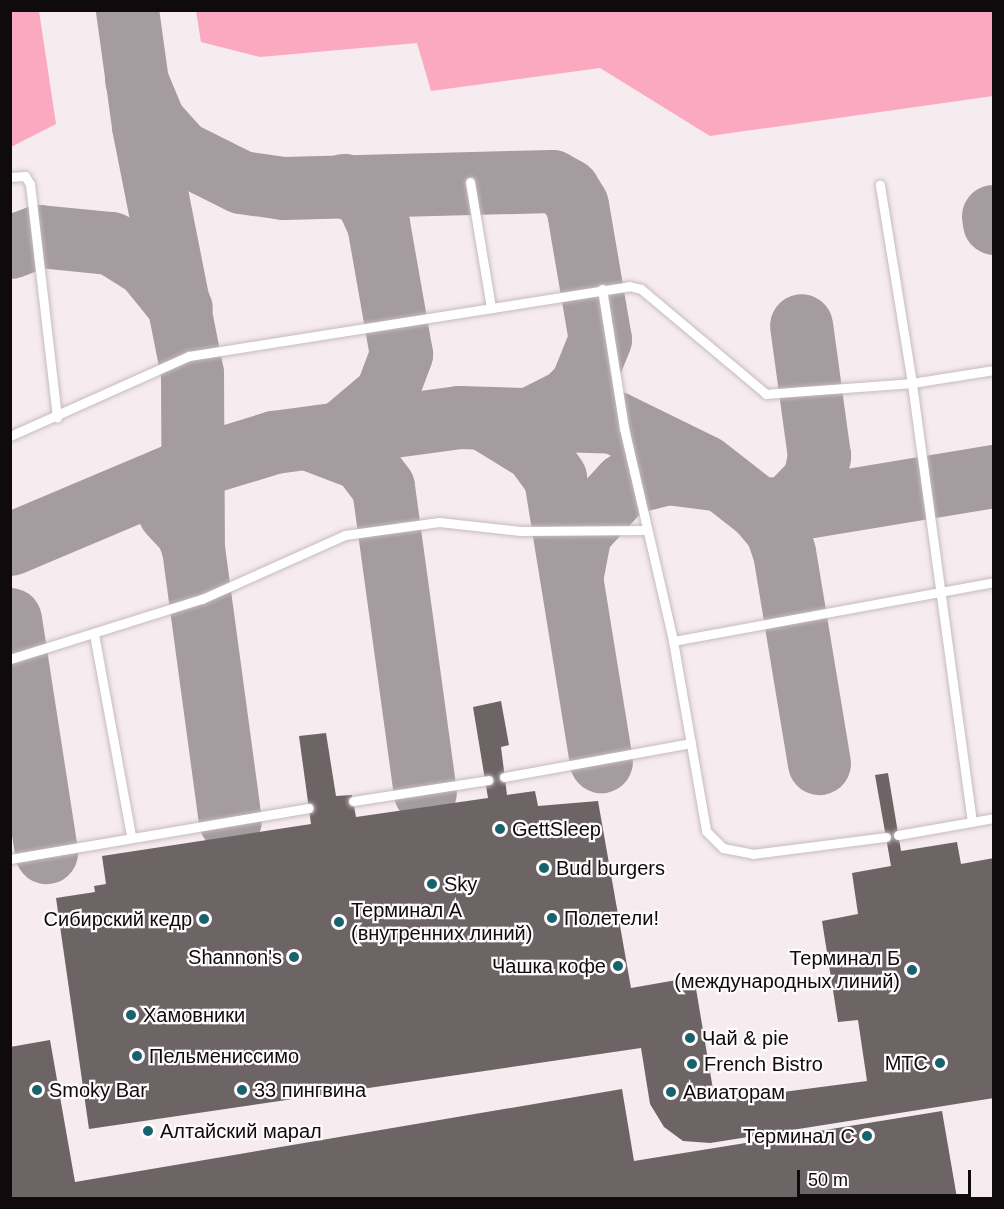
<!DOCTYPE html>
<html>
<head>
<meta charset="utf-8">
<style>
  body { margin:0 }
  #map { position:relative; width:1004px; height:1209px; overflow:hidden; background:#f6ebee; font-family:Helvetica,sans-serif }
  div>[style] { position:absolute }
  .green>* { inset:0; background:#fba9c1 }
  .taxiway>* { height:63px; margin:-31.5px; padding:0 31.5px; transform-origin:31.5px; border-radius:31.5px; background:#a49c9e }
  .building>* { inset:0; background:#6d6466 }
  .roads { filter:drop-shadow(0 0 2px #c6bbbe) drop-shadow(0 0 2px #c6bbbe) }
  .lane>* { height:9px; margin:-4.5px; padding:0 4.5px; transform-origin:4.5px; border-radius:4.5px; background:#fff }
  .dots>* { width:16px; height:16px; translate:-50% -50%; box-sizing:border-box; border:3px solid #fffbfc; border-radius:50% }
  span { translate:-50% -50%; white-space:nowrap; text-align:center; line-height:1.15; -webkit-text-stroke:4.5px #fffbfc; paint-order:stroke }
  .poi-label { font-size:20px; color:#0f0b0c }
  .left { translate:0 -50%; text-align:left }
  .right { translate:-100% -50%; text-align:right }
  .frame { position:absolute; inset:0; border:12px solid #0f0b0c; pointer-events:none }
  .scale { position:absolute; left:797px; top:1170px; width:174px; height:27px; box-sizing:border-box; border:3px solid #0f0b0c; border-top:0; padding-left:8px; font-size:18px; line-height:21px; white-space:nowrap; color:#0f0b0c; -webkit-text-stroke:4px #fffbfc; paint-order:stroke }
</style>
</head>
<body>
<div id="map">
  <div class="green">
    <i style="clip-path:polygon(11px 10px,39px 11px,56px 124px,11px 147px)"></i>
    <i style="clip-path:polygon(196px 11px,993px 11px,993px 96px,710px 136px,600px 68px,431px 91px,417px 43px,260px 57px,201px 42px)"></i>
  </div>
  <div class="taxiway">
    <i style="left:127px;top:10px;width:117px;rotate:82.1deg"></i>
    <i style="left:143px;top:126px;width:252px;rotate:78.8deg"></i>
    <i style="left:192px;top:373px;width:175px;rotate:89.7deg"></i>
    <i style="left:136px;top:79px;width:47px;rotate:67.3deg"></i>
    <i style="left:154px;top:122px;width:40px;rotate:48deg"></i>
    <i style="left:181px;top:152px;width:67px;rotate:26.6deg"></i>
    <i style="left:241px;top:182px;width:42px;rotate:8.1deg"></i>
    <i style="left:283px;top:188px;width:269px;rotate:-1.5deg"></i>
    <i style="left:552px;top:181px;width:18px;rotate:29deg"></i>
    <i style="left:568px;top:190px;width:17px;rotate:59deg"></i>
    <i style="left:577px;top:205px;width:136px;rotate:80.3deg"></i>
    <i style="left:600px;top:339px;width:51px;rotate:112deg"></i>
    <i style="left:581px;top:386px;width:20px;rotate:135deg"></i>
    <i style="left:567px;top:400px;width:40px;rotate:153.4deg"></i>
    <i style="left:993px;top:216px;width:7px;rotate:82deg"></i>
    <i style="left:10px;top:247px;width:31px;rotate:-21deg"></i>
    <i style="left:39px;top:236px;width:72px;rotate:5.6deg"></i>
    <i style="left:111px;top:243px;width:41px;rotate:32.2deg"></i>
    <i style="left:146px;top:265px;width:55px;rotate:50.9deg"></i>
    <i style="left:483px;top:418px;width:61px;rotate:31.6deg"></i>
    <i style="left:535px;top:450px;width:34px;rotate:54deg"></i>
    <i style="left:555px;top:478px;width:287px;rotate:80.8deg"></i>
    <i style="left:340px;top:433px;width:60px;rotate:-40.3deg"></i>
    <i style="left:386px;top:394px;width:43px;rotate:-69.4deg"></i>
    <i style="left:401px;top:354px;width:132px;rotate:-100deg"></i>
    <i style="left:378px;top:224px;width:30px;rotate:-114deg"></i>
    <i style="left:366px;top:197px;width:25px;rotate:-151deg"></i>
    <i style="left:307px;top:438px;width:59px;rotate:20.9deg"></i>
    <i style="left:362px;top:459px;width:35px;rotate:53deg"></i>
    <i style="left:383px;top:487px;width:308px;rotate:82.2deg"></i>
    <i style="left:787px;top:508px;width:39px;rotate:-46deg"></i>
    <i style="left:814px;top:480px;width:25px;rotate:-78deg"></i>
    <i style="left:819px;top:456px;width:132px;rotate:-97.8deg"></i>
    <i style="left:759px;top:509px;width:26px;rotate:50deg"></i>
    <i style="left:776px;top:529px;width:24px;rotate:71deg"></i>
    <i style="left:784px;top:552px;width:214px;rotate:80.6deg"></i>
    <i style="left:169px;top:512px;width:26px;rotate:47deg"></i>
    <i style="left:187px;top:531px;width:18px;rotate:71deg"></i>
    <i style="left:193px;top:548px;width:275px;rotate:82.3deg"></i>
    <i style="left:10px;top:544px;width:198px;rotate:-22.9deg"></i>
    <i style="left:192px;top:467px;width:86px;rotate:-17deg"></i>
    <i style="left:274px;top:442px;width:187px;rotate:-7.7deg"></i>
    <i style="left:459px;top:417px;width:155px;rotate:1.8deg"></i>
    <i style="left:614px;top:422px;width:100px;rotate:26.1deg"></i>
    <i style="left:704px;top:466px;width:70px;rotate:38deg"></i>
    <i style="left:759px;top:509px;width:47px;rotate:-2.4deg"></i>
    <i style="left:806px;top:507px;width:191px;rotate:-9.4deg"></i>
    <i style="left:572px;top:574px;width:43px;rotate:-79.2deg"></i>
    <i style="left:580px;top:532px;width:65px;rotate:-47.5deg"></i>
    <i style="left:624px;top:484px;width:44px;rotate:-14.3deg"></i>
    <i style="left:667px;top:473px;width:48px;rotate:7.1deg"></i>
    <i style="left:10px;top:619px;width:236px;rotate:81.2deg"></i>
  </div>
  <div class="building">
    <i style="clip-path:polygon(501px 701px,509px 745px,501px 747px,507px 795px,535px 791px,538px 806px,598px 801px,631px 988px,694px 977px,715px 1101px,867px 1081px,858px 1020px,838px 1022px,822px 921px,858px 914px,852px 873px,891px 866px,875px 775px,888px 773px,901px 851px,957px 842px,961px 864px,994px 858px,994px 1098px,710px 1143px,683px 1141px,664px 1127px,650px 1104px,641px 1048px,89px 1129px,56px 898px,95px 892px,94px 886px,106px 884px,102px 856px,311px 824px,299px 736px,326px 733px,336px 796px,352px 795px,356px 817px,488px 798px,473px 707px)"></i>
    <i style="clip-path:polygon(50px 1040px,75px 1182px,622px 1089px,634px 1161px,942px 1111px,957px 1198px,10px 1198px,10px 1047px)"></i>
  </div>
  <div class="roads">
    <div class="lane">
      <i style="left:10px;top:177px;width:15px;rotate:-4deg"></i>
      <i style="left:25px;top:176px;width:9px;rotate:58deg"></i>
      <i style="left:30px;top:184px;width:235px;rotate:83.4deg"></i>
      <i style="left:470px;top:182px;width:128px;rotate:80.5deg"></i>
      <i style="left:602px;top:289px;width:141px;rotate:81deg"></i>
      <i style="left:624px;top:428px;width:219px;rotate:77deg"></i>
      <i style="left:673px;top:641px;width:193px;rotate:80.1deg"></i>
      <i style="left:706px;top:831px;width:24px;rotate:45deg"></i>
      <i style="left:723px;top:848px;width:31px;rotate:11deg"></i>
      <i style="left:753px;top:854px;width:134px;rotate:-7.3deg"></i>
      <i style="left:10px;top:436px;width:196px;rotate:-24.1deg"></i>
      <i style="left:189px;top:356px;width:446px;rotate:-9deg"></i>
      <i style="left:629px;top:286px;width:12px;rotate:14deg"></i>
      <i style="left:641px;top:289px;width:163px;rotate:40deg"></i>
      <i style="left:766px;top:394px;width:146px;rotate:-4.3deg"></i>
      <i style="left:912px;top:383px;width:201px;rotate:-99.2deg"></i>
      <i style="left:94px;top:634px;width:205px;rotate:79.6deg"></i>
      <i style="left:673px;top:641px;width:326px;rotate:-10.4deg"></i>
      <i style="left:10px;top:659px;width:201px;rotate:-17.4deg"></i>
      <i style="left:202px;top:599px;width:157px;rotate:-24.1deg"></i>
      <i style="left:345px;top:535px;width:95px;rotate:-7.9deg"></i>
      <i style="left:439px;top:522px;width:82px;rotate:6.3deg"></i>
      <i style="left:521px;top:531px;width:126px;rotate:-0.5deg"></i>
      <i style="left:504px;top:777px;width:190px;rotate:-10.3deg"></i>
      <i style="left:353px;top:801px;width:137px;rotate:-8.8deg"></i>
      <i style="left:972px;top:822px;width:443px;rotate:-97.8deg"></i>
      <i style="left:912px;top:383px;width:83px;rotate:-9deg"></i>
      <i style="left:898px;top:835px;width:97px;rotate:-10deg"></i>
      <i style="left:10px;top:859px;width:303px;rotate:-9.7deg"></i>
    </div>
  </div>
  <div class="dots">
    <i style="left:500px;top:829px;background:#16626d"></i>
    <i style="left:544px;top:868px;background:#16626d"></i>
    <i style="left:432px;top:884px;background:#16626d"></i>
    <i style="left:552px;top:918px;background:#16626d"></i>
    <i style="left:204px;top:919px;background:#16626d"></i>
    <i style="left:339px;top:922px;background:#16626d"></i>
    <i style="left:294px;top:957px;background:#16626d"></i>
    <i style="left:618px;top:966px;background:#16626d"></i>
    <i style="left:912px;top:970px;background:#16626d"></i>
    <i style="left:131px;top:1015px;background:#16626d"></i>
    <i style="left:690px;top:1038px;background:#16626d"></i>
    <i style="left:137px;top:1056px;background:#16626d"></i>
    <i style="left:940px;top:1063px;background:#16626d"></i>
    <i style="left:692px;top:1064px;background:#16626d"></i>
    <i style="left:37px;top:1090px;background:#16626d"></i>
    <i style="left:242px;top:1090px;background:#16626d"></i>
    <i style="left:671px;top:1092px;background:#16626d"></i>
    <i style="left:148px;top:1131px;background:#16626d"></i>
    <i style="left:867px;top:1136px;background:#16626d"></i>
  </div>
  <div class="poi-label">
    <span class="left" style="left:512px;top:829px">GettSleep</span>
    <span class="left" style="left:556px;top:868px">Bud burgers</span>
    <span class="left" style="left:444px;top:884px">Sky</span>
    <span class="left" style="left:351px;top:922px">Терминал А<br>(внутренних линий)</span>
    <span class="left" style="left:564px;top:918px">Полетели!</span>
    <span class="right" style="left:192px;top:919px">Сибирский кедр</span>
    <span class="right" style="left:282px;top:957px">Shannon's</span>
    <span class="right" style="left:900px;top:970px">Терминал Б<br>(международных линий)</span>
    <span class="right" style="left:606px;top:966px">Чашка кофе</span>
    <span class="left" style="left:143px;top:1015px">Хамовники</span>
    <span class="left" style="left:702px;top:1038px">Чай &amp; pie</span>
    <span class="left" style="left:149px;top:1056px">Пельмениссимо</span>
    <span class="right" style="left:928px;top:1063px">МТС</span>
    <span class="left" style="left:704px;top:1064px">French Bistro</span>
    <span class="left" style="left:49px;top:1090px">Smoky Bar</span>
    <span class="left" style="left:254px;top:1090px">33 пингвина</span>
    <span class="left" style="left:683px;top:1092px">Авиаторам</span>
    <span class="left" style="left:160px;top:1131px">Алтайский марал</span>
    <span class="right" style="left:855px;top:1136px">Терминал С</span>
  </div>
  <div class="frame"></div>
  <div class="scale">50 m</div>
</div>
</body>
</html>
